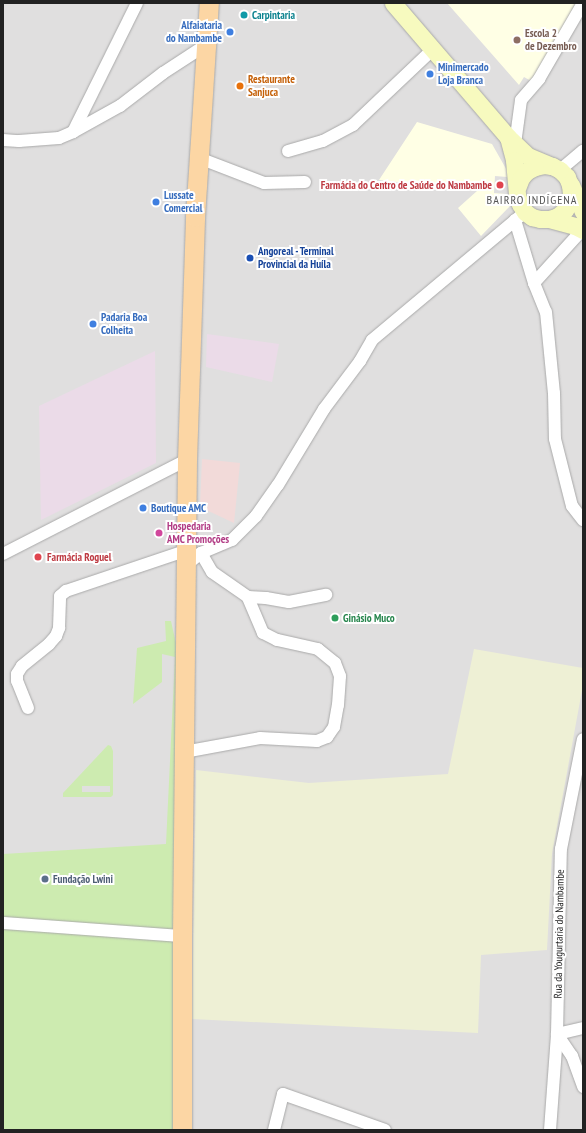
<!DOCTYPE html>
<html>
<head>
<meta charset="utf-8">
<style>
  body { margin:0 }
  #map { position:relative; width:586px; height:1133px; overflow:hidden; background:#f2efe9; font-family:"PT Sans Narrow",sans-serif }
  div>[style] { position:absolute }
  .residential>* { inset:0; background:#e0dfdf; transform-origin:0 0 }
  .commercial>* { inset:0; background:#f2dad9 }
  .industrial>* { inset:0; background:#ebdbe8 }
  .education>* { inset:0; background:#ffffe5 }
  .farmland>* { inset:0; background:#eef0d5 }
  .grass>* { inset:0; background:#cdebb0 }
  .roads { filter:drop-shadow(0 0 1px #a9a9a9) drop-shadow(0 0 1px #a9a9a9) }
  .street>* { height:12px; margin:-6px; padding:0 6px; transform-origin:6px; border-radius:6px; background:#fff }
  .secondary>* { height:17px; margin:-8.5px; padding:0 8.5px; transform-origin:8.5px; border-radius:8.5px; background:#f7fabf }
  .primary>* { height:19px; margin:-9.5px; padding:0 9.5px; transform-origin:9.5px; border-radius:9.5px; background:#fcd6a4 }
  .dots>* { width:11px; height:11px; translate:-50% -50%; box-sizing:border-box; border:2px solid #fff; border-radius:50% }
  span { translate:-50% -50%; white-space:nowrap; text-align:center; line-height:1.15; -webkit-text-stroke:4px #fff; paint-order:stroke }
  .culture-label { font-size:11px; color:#0d838f; font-weight:700 }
  .left { translate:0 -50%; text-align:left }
  .shop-label { font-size:11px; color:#366cbe; font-weight:700 }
  .right { translate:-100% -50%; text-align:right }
  .education-label { font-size:11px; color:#785e54; font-weight:700 }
  .food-label { font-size:11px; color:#c56008; font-weight:700 }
  .health-label { font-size:11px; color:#be3a42; font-weight:700 }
  .transit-label { font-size:11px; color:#164399; font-weight:700 }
  .hotel-label { font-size:11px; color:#b23c85; font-weight:700 }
  .leisure-label { font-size:11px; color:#27864d; font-weight:700 }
  .service-label { font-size:11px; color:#4e5e75; font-weight:700 }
  .street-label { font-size:11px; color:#222 }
  .neighbourhood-label { font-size:12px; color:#555; letter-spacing:1px }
  .frame { position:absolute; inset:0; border:4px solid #222; pointer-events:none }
</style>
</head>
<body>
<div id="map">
  <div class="residential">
    <i style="left:3px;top:3px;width:580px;height:1127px"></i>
  </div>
  <div class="commercial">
    <i style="clip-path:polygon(202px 459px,240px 463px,234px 523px,200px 507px)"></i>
  </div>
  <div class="industrial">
    <i style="clip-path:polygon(207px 334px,279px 344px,272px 382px,206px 367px)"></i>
    <i style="clip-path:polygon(155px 351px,156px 463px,41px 520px,39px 406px)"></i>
  </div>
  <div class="education">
    <i style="clip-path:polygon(447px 3px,576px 3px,531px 81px,524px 77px,519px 85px)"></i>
    <i style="clip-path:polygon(417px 122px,492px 144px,509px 174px,507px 177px,495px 176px,494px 193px,506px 194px,510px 206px,481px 236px,458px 208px,477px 191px,379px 180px)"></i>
  </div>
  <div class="farmland">
    <i style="clip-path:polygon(474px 649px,583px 668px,583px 685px,552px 854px,547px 950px,481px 955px,478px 1033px,192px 1019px,196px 770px,309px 783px,448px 774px)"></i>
  </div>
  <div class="grass">
    <i style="clip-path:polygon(165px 621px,171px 621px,177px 648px,176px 1130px,3px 1130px,3px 854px,166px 844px,175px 657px,162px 654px,162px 682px,133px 704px,137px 648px,166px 641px)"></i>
    <i style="clip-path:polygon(evenodd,108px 745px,111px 746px,113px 751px,113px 795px,111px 797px,63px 797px,63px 793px,108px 745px,82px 786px,110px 786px,110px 792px,82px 792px,82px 786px)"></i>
  </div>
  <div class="roads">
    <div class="street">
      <i style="left:73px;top:132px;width:144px;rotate:-63.6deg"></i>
      <i style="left:3px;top:140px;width:16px;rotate:4deg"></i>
      <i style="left:19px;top:141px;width:40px;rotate:-4.3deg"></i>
      <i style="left:59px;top:138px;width:15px;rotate:-23deg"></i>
      <i style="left:73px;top:132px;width:54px;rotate:-29deg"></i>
      <i style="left:120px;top:106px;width:54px;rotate:-37.5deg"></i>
      <i style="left:163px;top:73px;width:51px;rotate:-33.1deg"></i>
      <i style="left:515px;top:144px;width:44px;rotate:-82.2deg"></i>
      <i style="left:521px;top:100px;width:28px;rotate:-49deg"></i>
      <i style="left:539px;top:79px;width:88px;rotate:-59.9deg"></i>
      <i style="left:288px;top:151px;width:36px;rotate:-16deg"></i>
      <i style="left:323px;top:141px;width:34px;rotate:-28deg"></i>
      <i style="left:353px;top:125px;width:110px;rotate:-43.5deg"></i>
      <i style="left:199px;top:158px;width:70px;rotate:21deg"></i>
      <i style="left:264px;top:183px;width:41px;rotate:-1.4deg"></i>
      <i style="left:560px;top:170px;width:30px;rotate:-40deg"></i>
      <i style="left:515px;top:220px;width:66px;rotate:73.2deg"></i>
      <i style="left:534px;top:283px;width:72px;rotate:-47.8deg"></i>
      <i style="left:534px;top:283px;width:31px;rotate:68deg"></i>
      <i style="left:546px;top:312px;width:81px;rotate:84.4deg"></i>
      <i style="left:554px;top:393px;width:46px;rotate:88.8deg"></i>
      <i style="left:555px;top:439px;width:69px;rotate:75.8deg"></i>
      <i style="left:572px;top:506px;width:18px;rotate:52deg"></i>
      <i style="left:201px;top:553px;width:22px;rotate:60deg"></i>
      <i style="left:212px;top:572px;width:44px;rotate:34.8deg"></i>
      <i style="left:248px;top:597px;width:18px;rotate:3deg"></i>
      <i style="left:266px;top:598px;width:23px;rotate:10deg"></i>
      <i style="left:289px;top:602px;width:38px;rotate:-11deg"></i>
      <i style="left:3px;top:554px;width:207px;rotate:-27.1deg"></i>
      <i style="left:185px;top:566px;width:21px;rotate:-39deg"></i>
      <i style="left:201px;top:553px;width:34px;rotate:-23deg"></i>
      <i style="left:232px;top:540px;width:34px;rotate:-45deg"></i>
      <i style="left:256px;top:516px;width:38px;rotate:-55deg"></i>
      <i style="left:278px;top:485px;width:89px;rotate:-58.8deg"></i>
      <i style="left:324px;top:409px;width:60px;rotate:-53.1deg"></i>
      <i style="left:360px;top:361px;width:24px;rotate:-60deg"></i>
      <i style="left:372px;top:340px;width:199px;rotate:-39.9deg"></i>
      <i style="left:28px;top:708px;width:29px;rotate:-112deg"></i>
      <i style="left:17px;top:681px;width:7px;rotate:-90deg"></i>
      <i style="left:17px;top:674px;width:9px;rotate:-58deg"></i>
      <i style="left:22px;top:666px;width:35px;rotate:-39deg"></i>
      <i style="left:49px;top:644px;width:11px;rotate:-49deg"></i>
      <i style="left:56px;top:636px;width:9px;rotate:-69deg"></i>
      <i style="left:59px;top:628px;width:32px;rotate:-88deg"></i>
      <i style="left:60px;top:596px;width:8px;rotate:-40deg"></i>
      <i style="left:66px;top:591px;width:126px;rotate:-18.6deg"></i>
      <i style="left:184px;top:752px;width:77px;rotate:-10.4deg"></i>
      <i style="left:260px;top:738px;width:57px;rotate:3deg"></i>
      <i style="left:317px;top:741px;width:11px;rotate:-22deg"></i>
      <i style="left:327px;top:737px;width:12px;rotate:-55deg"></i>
      <i style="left:334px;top:727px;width:22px;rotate:-80deg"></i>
      <i style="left:338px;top:705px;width:29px;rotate:-86deg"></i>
      <i style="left:340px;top:676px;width:14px;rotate:-111deg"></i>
      <i style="left:335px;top:663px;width:22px;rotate:-141deg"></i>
      <i style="left:318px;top:649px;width:42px;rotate:-167.6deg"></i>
      <i style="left:277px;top:640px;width:16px;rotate:-153deg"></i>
      <i style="left:263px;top:633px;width:39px;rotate:-113deg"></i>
      <i style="left:3px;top:923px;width:179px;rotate:4.2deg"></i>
      <i style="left:583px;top:1028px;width:27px;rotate:167deg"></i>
      <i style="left:557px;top:1034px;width:27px;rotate:56deg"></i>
      <i style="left:572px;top:1056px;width:33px;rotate:70deg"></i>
      <i style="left:274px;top:1130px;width:37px;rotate:-76deg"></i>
      <i style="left:283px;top:1094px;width:108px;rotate:19.4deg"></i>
      <i style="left:550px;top:1130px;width:96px;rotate:-85.8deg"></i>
      <i style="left:557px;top:1034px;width:185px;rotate:-88.8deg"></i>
      <i style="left:561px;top:849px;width:112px;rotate:-78.7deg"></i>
    </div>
    <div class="secondary">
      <i style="left:393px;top:3px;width:177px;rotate:49.4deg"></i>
      <i style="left:508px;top:137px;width:28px;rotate:44deg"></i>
      <i style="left:528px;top:156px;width:26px;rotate:23deg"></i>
      <i style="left:508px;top:137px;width:24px;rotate:75deg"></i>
      <i style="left:514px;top:160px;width:35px;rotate:85deg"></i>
      <i style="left:517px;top:195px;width:9px;rotate:72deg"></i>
      <i style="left:520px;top:204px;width:9px;rotate:58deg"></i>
      <i style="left:525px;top:212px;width:9px;rotate:36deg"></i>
      <i style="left:532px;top:217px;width:8px;rotate:14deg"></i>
      <i style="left:540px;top:219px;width:9px"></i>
      <i style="left:549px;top:219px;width:9px;rotate:-18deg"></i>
      <i style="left:558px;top:216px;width:9px;rotate:-41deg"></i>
      <i style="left:565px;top:210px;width:8px;rotate:-60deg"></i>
      <i style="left:569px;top:203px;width:9px;rotate:-77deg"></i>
      <i style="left:571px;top:194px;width:9px;rotate:-96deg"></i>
      <i style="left:570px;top:185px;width:9px;rotate:-111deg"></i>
      <i style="left:567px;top:177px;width:10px;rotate:-135deg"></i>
      <i style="left:560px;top:170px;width:9px;rotate:-153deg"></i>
      <i style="left:552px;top:166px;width:8px;rotate:-173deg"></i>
      <i style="left:544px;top:165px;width:9px;rotate:167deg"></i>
      <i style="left:535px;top:167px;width:9px;rotate:153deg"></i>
      <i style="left:527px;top:171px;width:9px;rotate:131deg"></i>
      <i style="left:521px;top:178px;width:9px;rotate:111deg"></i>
      <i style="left:571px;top:185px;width:30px;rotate:66deg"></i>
      <i style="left:549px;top:219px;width:27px;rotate:15deg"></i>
      <i style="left:575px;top:226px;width:9px;rotate:27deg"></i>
    </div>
    <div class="primary">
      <i style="left:182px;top:1130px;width:194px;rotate:-90deg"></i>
      <i style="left:182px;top:936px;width:476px;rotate:-89.4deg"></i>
      <i style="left:187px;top:460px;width:243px;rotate:-88.1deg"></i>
      <i style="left:195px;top:217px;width:214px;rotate:-86.3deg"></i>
    </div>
  </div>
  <div class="dots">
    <i style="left:244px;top:15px;background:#0f9aa8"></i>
    <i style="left:230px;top:32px;background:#3f7fe0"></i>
    <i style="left:517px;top:40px;background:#8d6e63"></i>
    <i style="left:430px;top:74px;background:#3f7fe0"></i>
    <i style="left:240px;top:86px;background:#e8710a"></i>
    <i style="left:500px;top:185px;background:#e0444e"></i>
    <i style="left:156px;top:202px;background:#3f7fe0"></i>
    <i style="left:250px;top:258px;background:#1a4fb4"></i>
    <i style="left:93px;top:324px;background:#3f7fe0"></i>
    <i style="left:143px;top:508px;background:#3f7fe0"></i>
    <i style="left:159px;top:533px;background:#d1479c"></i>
    <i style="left:38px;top:557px;background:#e0444e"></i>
    <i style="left:335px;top:618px;background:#2e9e5b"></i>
    <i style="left:45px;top:879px;background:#5c6f8a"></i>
  </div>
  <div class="culture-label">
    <span class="left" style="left:252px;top:15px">Carpintaria</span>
  </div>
  <div class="shop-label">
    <span class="right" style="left:222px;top:32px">Alfaiataria<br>do Nambambe</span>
    <span class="left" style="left:438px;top:74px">Minimercado<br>Loja Branca</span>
    <span class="left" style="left:164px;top:202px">Lussate<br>Comercial</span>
    <span class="left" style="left:101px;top:324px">Padaria Boa<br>Colheita</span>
    <span class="left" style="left:151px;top:508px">Boutique AMC</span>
  </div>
  <div class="education-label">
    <span class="left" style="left:525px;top:40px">Escola 2<br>de Dezembro</span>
  </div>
  <div class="food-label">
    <span class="left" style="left:248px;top:86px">Restaurante<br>Sanjuca</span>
  </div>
  <div class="health-label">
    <span class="right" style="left:492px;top:185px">Farmácia do Centro de Saúde do Nambambe</span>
    <span class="left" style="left:47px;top:557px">Farmácia Roguel</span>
  </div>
  <div class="transit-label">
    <span class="left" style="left:258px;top:258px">Angoreal - Terminal<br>Provincial da Huíla</span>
  </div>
  <div class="hotel-label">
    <span class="left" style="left:167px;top:533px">Hospedaria<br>AMC Promoções</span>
  </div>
  <div class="leisure-label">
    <span class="left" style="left:343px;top:618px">Ginásio Muco</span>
  </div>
  <div class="service-label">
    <span class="left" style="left:53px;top:879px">Fundação Lwini</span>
  </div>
  <div class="street-label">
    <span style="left:559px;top:934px;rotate:-89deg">Rua da Yougurtaria do Nambambe</span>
  </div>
  <div class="neighbourhood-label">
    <span style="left:532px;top:200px">BAIRRO INDÍGENA</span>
  </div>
  <div class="frame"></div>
</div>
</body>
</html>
